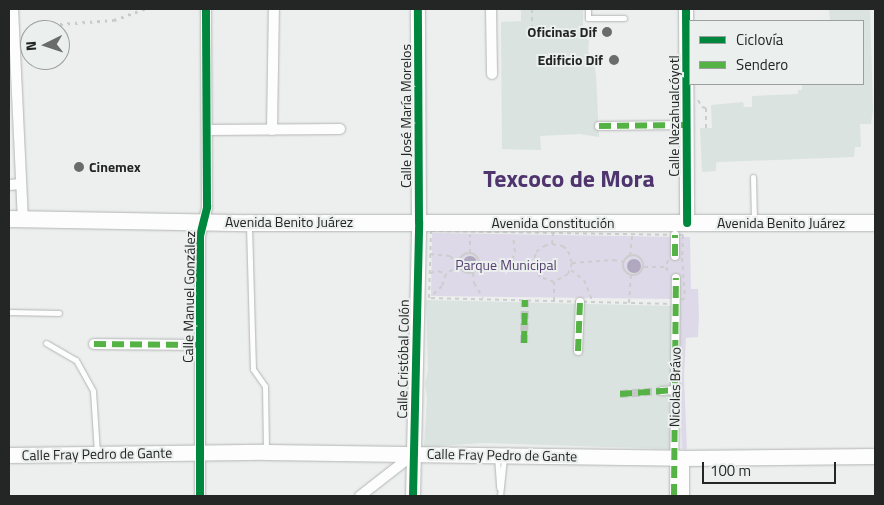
<!DOCTYPE html>
<html>
<head>
<meta charset="utf-8">
<style>
  body { margin:0 }
  #map { position:relative; width:884px; height:505px; overflow:hidden; background:#ecefee; font-family:"Titillium Web",sans-serif }
  div>[style] { position:absolute }
  .built>* { inset:0; background:#dae3df }
  .green>* { inset:0; background:#ded9e8 }
  .water>* { inset:0; background:#b0a8bf }
  .round { border-radius:50% }
  .pedestrian-tunnel>* { height:8px; margin-top:-4px; transform-origin:0; background:repeating-linear-gradient(90deg,#c4c7c6 0 8px,transparent 0 12px) }
  .path>* { height:2px; margin-top:-1px; transform-origin:0; background:repeating-linear-gradient(90deg,#cccdcd 0 4px,transparent 0 8px) }
  .path>.ring { margin:-1px; padding:0; box-sizing:content-box; background:none; border:2px solid #cccdcd; border-radius:50% }
  .roads { filter:drop-shadow(0 0 1px #b3b5b4) drop-shadow(0 0 1px #b3b5b4) }
  .service>* { height:5px; margin:-2.5px; padding:0 2.5px; transform-origin:2.5px; border-radius:2.5px; background:#fcfdfc }
  .pedestrian>* { height:8px; margin:-4px; padding:0 4px; transform-origin:4px; border-radius:4px; background:#fcfdfc }
  .minor>* { height:10px; margin:-5px; padding:0 5px; transform-origin:5px; border-radius:5px; background:#fcfdfc }
  .tertiary>* { height:14px; margin:-7px; padding:0 7px; transform-origin:7px; border-radius:7px; background:#fcfdfc }
  .secondary>* { height:15px; margin:-7.5px; padding:0 7.5px; transform-origin:7.5px; border-radius:7.5px; background:#fcfdfc }
  .primary>* { height:16px; margin:-8px; padding:0 8px; transform-origin:8px; border-radius:8px; background:#fcfdfc }
  .rail>* { height:2.5px; margin-top:-1.25px; transform-origin:0; background:repeating-linear-gradient(90deg,#c9cac9 0 2.5px,transparent 0 7.5px) }
  .quiet>* { height:6px; margin-top:-3px; transform-origin:0; background:repeating-linear-gradient(90deg,#55b245 0 12px,transparent 0 18px) }
  .cycleway>* { height:8px; margin:-4px; padding:0 4px; transform-origin:4px; border-radius:4px; background:#00873e }
  .dots>* { width:14px; height:14px; translate:-50% -50%; box-sizing:border-box; border:2px solid #ebf0ee; border-radius:50% }
  span { translate:-50% -50%; white-space:nowrap; text-align:center; line-height:1.15; -webkit-text-stroke:4px #ebf0ee; paint-order:stroke }
  .poi-label { font-size:14px; color:#242625; font-weight:700 }
  .right { translate:-100% -50%; text-align:right }
  .left { translate:0 -50%; text-align:left }
  .street-label { font-size:14px; color:#242625 }
  .park-label { font-size:14px; color:#553f70 }
  .town-label { font-size:24px; color:#4f346e; font-weight:700 }
  .frame { position:absolute; inset:0; border:10px solid #242625; pointer-events:none }
  .legend { position:absolute; left:689px; top:20px; width:175px; height:65px; box-sizing:border-box; background:#ebf0ee; border:1px solid #9b9f9e; margin:0; padding:6px 9px; list-style:none; font-size:15px; color:#242625 }
  .legend li { display:flex; align-items:center; gap:10px; height:25px }
  .legend b { width:25px; border:1px solid #9b9f9e }
  .north { position:absolute; left:20px; top:20px; width:50px; height:50px; box-sizing:border-box; background:#ebf0ee; border:1px solid #9b9f9e; border-radius:50%; rotate:266deg; font-size:14px; font-weight:700; line-height:20px; text-align:center; color:#242625 }
  .north::after { content:''; display:block; margin:auto; width:18px; height:22px; background:#6a6c6b; clip-path:polygon(50% 0,100% 100%,50% 72%,0 100%) }
  .scale { position:absolute; left:702px; top:462px; width:134px; height:22px; box-sizing:border-box; border:2px solid #242625; border-top:0; padding-left:6px; font-size:15px; line-height:18px; white-space:nowrap; color:#242625; -webkit-text-stroke:4px #ebf0ee; paint-order:stroke }
</style>
</head>
<body>
<div id="map">
  <div class="built">
    <i style="clip-path:polygon(521px 9px,583px 9px,583px 38px,589px 40px,588px 52px,593px 59px,596px 75px,599px 137px,580px 134px,540px 136px,541px 150px,502px 149px,501px 22px,521px 21px)"></i>
    <i style="clip-path:polygon(829px 9px,870px 9px,873px 110px,871px 124px,860px 124px,861px 147px,855px 147px,854px 157px,719px 162px,716px 163px,716px 171px,702px 172px,700px 128px,712px 128px,711px 105px,743px 102px,744px 107px,752px 107px,752px 96px,798px 94px,798px 90px,802px 90px,802px 84px,863px 84px,863px 21px,830px 21px)"></i>
    <i style="clip-path:polygon(426px 300px,673px 306px,670px 449px,483px 443px,424px 447px,427px 398px,425px 383px,428px 370px)"></i>
  </div>
  <div class="green">
    <i style="clip-path:polygon(432px 233px,690px 237px,691px 289px,698px 289px,699px 315px,698px 337px,686px 338px,684px 377px,687px 449px,682px 449px,676px 299px,431px 296px)"></i>
  </div>
  <div class="water">
    <i class="round" style="left:463px;top:256px;width:14px;height:14px"></i>
    <i class="round" style="left:627px;top:259px;width:14px;height:14px"></i>
  </div>
  <div class="pedestrian-tunnel">
    <i style="left:524px;top:343px;width:43px;rotate:-88.7deg"></i>
    <i style="left:620px;top:394px;width:42px;rotate:-4.1deg"></i>
  </div>
  <div class="path">
    <i style="left:532px;top:9px;width:24px;rotate:90deg"></i>
    <i style="left:698px;top:100px;width:8px;rotate:60deg"></i>
    <i style="left:702px;top:107px;width:4px;rotate:14deg"></i>
    <i style="left:706px;top:108px;width:20px;rotate:90deg"></i>
    <i style="left:431px;top:231px;width:252px;rotate:0.9deg"></i>
    <i style="left:683px;top:235px;width:23px;rotate:92deg"></i>
    <i style="left:682px;top:258px;width:40px;rotate:85.7deg"></i>
    <i style="left:685px;top:298px;width:12px;rotate:149deg"></i>
    <i style="left:675px;top:304px;width:246px;rotate:-178.6deg"></i>
    <i style="left:429px;top:298px;width:67px;rotate:-88.3deg"></i>
    <i style="left:552px;top:244px;width:10px;rotate:-84deg"></i>
    <i class="ring" style="left:459px;top:253px;width:18px;height:18px"></i>
    <i style="left:470px;top:253px;width:18px;rotate:-90deg"></i>
    <i style="left:430px;top:254px;width:20px;rotate:6deg"></i>
    <i style="left:450px;top:256px;width:13px;rotate:45deg"></i>
    <i style="left:459px;top:265px;width:16px;rotate:145deg"></i>
    <i style="left:446px;top:274px;width:13px;rotate:108deg"></i>
    <i style="left:442px;top:286px;width:16px;rotate:137deg"></i>
    <i class="ring" style="left:623px;top:255px;width:18px;height:18px"></i>
    <i style="left:630px;top:256px;width:20px;rotate:-84deg"></i>
    <i style="left:668px;top:260px;width:7px;rotate:106deg"></i>
    <i style="left:666px;top:267px;width:8px;rotate:67deg"></i>
    <i style="left:572px;top:263px;width:41px;rotate:-4.2deg"></i>
    <i style="left:613px;top:260px;width:11px;rotate:10deg"></i>
    <i style="left:510px;top:267px;width:16px;rotate:-72deg"></i>
    <i style="left:515px;top:252px;width:16px;rotate:-97deg"></i>
    <i style="left:644px;top:267px;width:22px"></i>
    <i style="left:478px;top:270px;width:4px;rotate:-27deg"></i>
    <i style="left:482px;top:268px;width:22px;rotate:-3deg"></i>
    <i style="left:504px;top:267px;width:16px;rotate:15deg"></i>
    <i style="left:519px;top:271px;width:15px;rotate:-20deg"></i>
    <i style="left:571px;top:270px;width:16px;rotate:38deg"></i>
    <i style="left:584px;top:280px;width:24px;rotate:68deg"></i>
    <i style="left:430px;top:273px;width:8px;rotate:-14deg"></i>
    <i style="left:438px;top:271px;width:9px;rotate:21deg"></i>
    <i style="left:473px;top:273px;width:10px;rotate:84deg"></i>
    <i style="left:474px;top:283px;width:17px;rotate:59deg"></i>
    <i style="left:554px;top:301px;width:19px;rotate:-90deg"></i>
    <i style="left:554px;top:282px;width:15px;rotate:-160deg"></i>
    <i style="left:540px;top:277px;width:13px;rotate:-122deg"></i>
    <i style="left:533px;top:266px;width:14px;rotate:-78deg"></i>
    <i style="left:536px;top:252px;width:10px;rotate:-37deg"></i>
    <i style="left:544px;top:246px;width:8px;rotate:-14deg"></i>
    <i style="left:552px;top:244px;width:11px;rotate:10deg"></i>
    <i style="left:563px;top:246px;width:7px;rotate:45deg"></i>
    <i style="left:568px;top:251px;width:13px;rotate:72deg"></i>
    <i style="left:572px;top:263px;width:12px;rotate:110deg"></i>
    <i style="left:568px;top:274px;width:16px;rotate:150deg"></i>
    <i style="left:629px;top:303px;width:28px;rotate:-86deg"></i>
  </div>
  <div class="roads">
    <div class="service">
      <i style="left:588px;top:9px;width:9px;rotate:90deg"></i>
      <i style="left:588px;top:18px;width:36px"></i>
      <i style="left:753px;top:177px;width:43px;rotate:88.7deg"></i>
      <i style="left:249px;top:226px;width:143px;rotate:88.4deg"></i>
      <i style="left:253px;top:369px;width:21px;rotate:55deg"></i>
      <i style="left:265px;top:386px;width:65px;rotate:89.1deg"></i>
      <i style="left:9px;top:312px;width:50px;rotate:1.1deg"></i>
      <i style="left:46px;top:343px;width:34px;rotate:30deg"></i>
      <i style="left:76px;top:360px;width:35px;rotate:61deg"></i>
      <i style="left:93px;top:391px;width:62px;rotate:86.3deg"></i>
      <i style="left:497px;top:456px;width:32px;rotate:86deg"></i>
      <i style="left:500px;top:496px;width:39px;rotate:-84deg"></i>
    </div>
    <div class="pedestrian">
      <i style="left:599px;top:126px;width:87px;rotate:-0.7deg"></i>
      <i style="left:675px;top:256px;width:21px;rotate:-90deg"></i>
      <i style="left:578px;top:351px;width:49px;rotate:-87.7deg"></i>
      <i style="left:662px;top:391px;width:13px;rotate:-4deg"></i>
      <i style="left:674px;top:496px;width:218px;rotate:-89.5deg"></i>
    </div>
    <div class="minor">
      <i style="left:13px;top:9px;width:211px;rotate:87.3deg"></i>
      <i style="left:491px;top:9px;width:65px;rotate:89.1deg"></i>
      <i style="left:207px;top:130px;width:133px;rotate:-0.4deg"></i>
      <i style="left:272px;top:130px;width:121px;rotate:-89.1deg"></i>
      <i style="left:9px;top:185px;width:12px;rotate:-5deg"></i>
      <i style="left:94px;top:344px;width:106px;rotate:0.5deg"></i>
      <i style="left:200px;top:496px;width:260px;rotate:-90deg"></i>
      <i style="left:200px;top:236px;width:30px;rotate:-76deg"></i>
      <i style="left:207px;top:207px;width:198px;rotate:-90.3deg"></i>
      <i style="left:360px;top:496px;width:68px;rotate:-37.9deg"></i>
    </div>
    <div class="tertiary">
      <i style="left:686px;top:9px;width:214px;rotate:89.7deg"></i>
      <i style="left:682px;top:458px;width:38px;rotate:90deg"></i>
      <i style="left:413px;top:496px;width:274px;rotate:-88.7deg"></i>
      <i style="left:419px;top:222px;width:213px;rotate:-90.3deg"></i>
    </div>
    <div class="secondary">
      <i style="left:9px;top:455px;width:257px;rotate:-0.7deg"></i>
      <i style="left:266px;top:452px;width:416px;rotate:0.8deg"></i>
      <i style="left:682px;top:458px;width:193px;rotate:-0.6deg"></i>
    </div>
    <div class="primary">
      <i style="left:9px;top:219px;width:240px;rotate:1deg"></i>
      <i style="left:249px;top:223px;width:626px"></i>
    </div>
  </div>
  <div class="rail">
    <i style="left:60px;top:24px;width:54px;rotate:-4.2deg"></i>
    <i style="left:114px;top:20px;width:33px;rotate:-20deg"></i>
  </div>
  <div class="quiet">
    <i style="left:599px;top:126px;width:87px;rotate:-0.7deg"></i>
    <i style="left:675px;top:256px;width:21px;rotate:-90deg"></i>
    <i style="left:524px;top:343px;width:43px;rotate:-88.7deg"></i>
    <i style="left:94px;top:344px;width:106px;rotate:0.5deg"></i>
    <i style="left:578px;top:351px;width:49px;rotate:-87.7deg"></i>
    <i style="left:620px;top:394px;width:55px;rotate:-4.2deg"></i>
    <i style="left:674px;top:496px;width:218px;rotate:-89.5deg"></i>
  </div>
  <div class="cycleway">
    <i style="left:686px;top:9px;width:214px;rotate:89.7deg"></i>
    <i style="left:200px;top:496px;width:260px;rotate:-90deg"></i>
    <i style="left:200px;top:236px;width:30px;rotate:-76deg"></i>
    <i style="left:207px;top:207px;width:198px;rotate:-90.3deg"></i>
    <i style="left:413px;top:496px;width:274px;rotate:-88.7deg"></i>
    <i style="left:419px;top:222px;width:213px;rotate:-90.3deg"></i>
  </div>
  <div class="dots">
    <i style="left:607px;top:32px;background:#6a6c6b"></i>
    <i style="left:614px;top:60px;background:#6a6c6b"></i>
    <i style="left:79px;top:167px;background:#6a6c6b"></i>
  </div>
  <div class="poi-label">
    <span class="right" style="left:597px;top:32px">Oficinas Dif</span>
    <span class="right" style="left:603px;top:60px">Edificio Dif</span>
    <span class="left" style="left:89px;top:167px">Cinemex</span>
  </div>
  <div class="street-label">
    <span style="left:406px;top:116px;rotate:-90deg">Calle José María Morelos</span>
    <span style="left:674px;top:116px;rotate:-90deg">Calle Nezahualcóyotl</span>
    <span style="left:289px;top:222px">Avenida Benito Juárez</span>
    <span style="left:553px;top:223px">Avenida Constitución</span>
    <span style="left:781px;top:223px">Avenida Benito Juárez</span>
    <span style="left:189px;top:297px;rotate:-89deg">Calle Manuel González</span>
    <span style="left:403px;top:359px;rotate:-89deg">Calle Cristóbal Colón</span>
    <span style="left:675px;top:387px;rotate:-89deg">Nicolas Brávo</span>
    <span style="left:97px;top:454px;rotate:-1deg">Calle Fray Pedro de Gante</span>
    <span style="left:502px;top:455px;rotate:1deg">Calle Fray Pedro de Gante</span>
  </div>
  <div class="park-label">
    <span style="left:506px;top:265px">Parque Municipal</span>
  </div>
  <div class="town-label">
    <span style="left:569px;top:179px">Texcoco de Mora</span>
  </div>
  <div class="frame"></div>
  <ul class="legend">
  <li><b style="height:6px;background:#00873e"></b>Ciclovía</li>
  <li><b style="height:6px;background:#55b245"></b>Sendero</li>
  </ul>
  <div class="north">N</div>
  <div class="scale">100 m</div>
</div>
</body>
</html>
